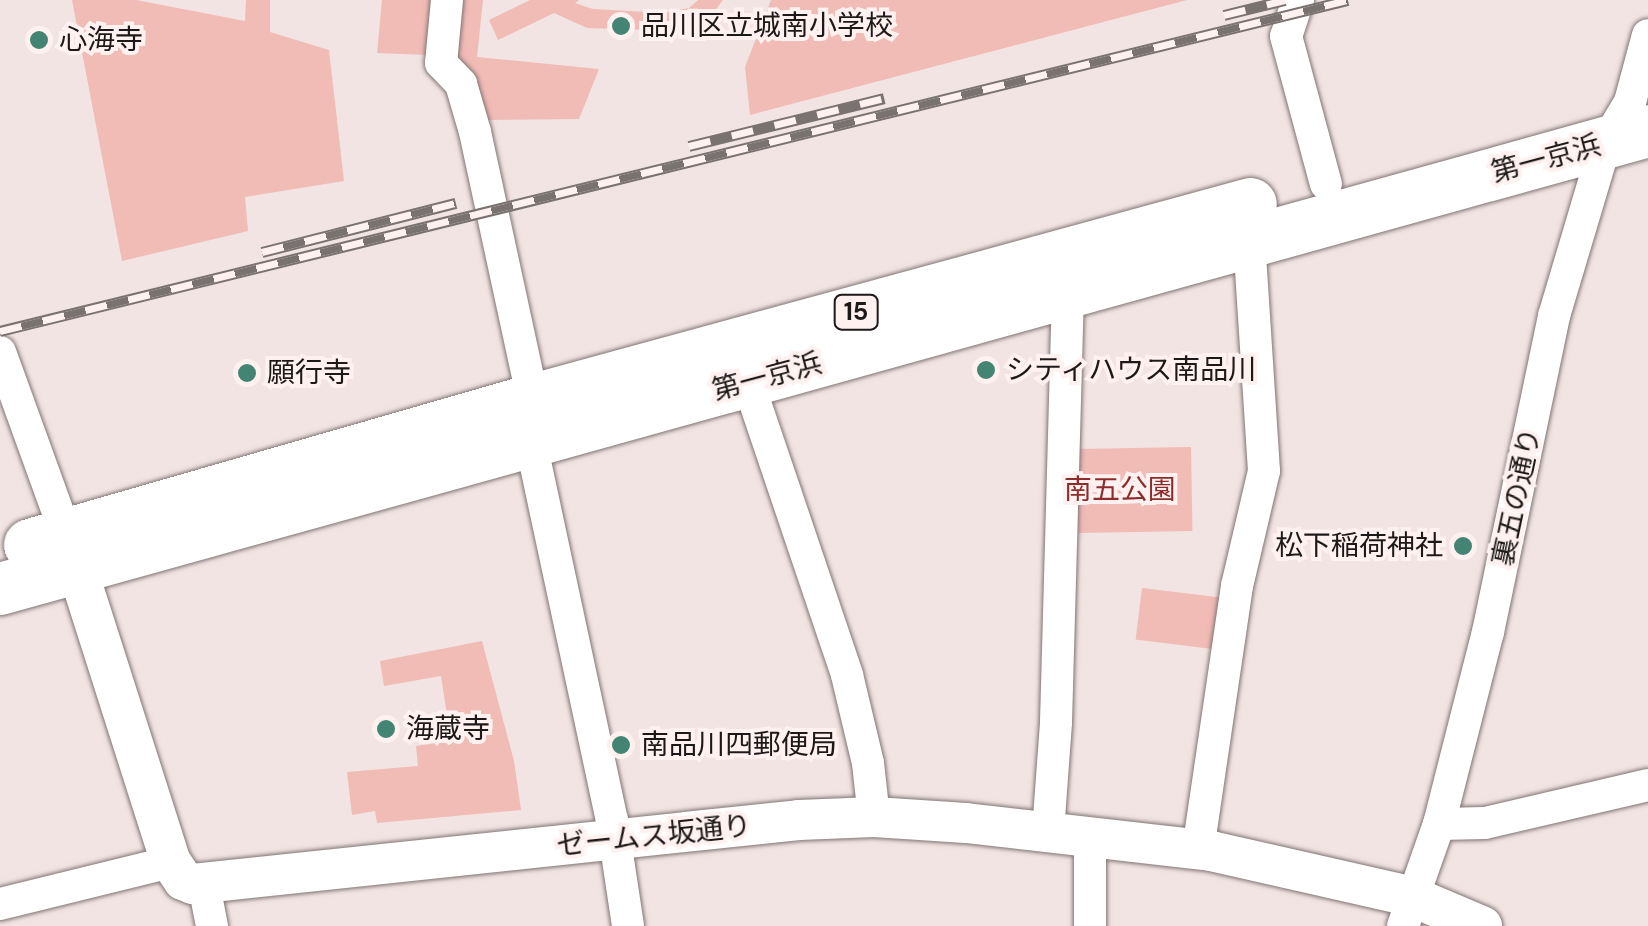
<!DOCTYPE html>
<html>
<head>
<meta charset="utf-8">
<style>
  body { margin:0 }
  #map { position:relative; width:1648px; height:926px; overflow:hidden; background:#f1e4e3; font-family:"DM Sans","Noto Sans JP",sans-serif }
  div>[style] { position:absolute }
  .green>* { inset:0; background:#f1bbb6; transform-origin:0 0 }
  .roads { filter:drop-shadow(0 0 2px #817574) drop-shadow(0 0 2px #817574) }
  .minor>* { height:32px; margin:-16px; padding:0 16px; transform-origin:16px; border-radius:16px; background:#fff }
  .tertiary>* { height:40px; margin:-20px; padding:0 20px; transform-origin:20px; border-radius:20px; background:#fff }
  .trunk>* { height:52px; margin:-26px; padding:0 26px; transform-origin:26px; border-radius:26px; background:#fff }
  .rail>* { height:11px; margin-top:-5.5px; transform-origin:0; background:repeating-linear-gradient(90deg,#fef1f0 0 22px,#7a7271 0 44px); box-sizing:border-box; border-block:2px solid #7a7271 }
  .dots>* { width:28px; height:28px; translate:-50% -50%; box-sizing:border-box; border:5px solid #fef1f0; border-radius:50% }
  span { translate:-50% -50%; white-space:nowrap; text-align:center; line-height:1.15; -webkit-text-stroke:8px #fef1f0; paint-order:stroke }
  .shield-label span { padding:2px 8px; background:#fef1f0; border:2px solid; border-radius:8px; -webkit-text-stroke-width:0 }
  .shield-label { font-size:25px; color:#1e1919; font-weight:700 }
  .poi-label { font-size:28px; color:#1e1919 }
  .left { translate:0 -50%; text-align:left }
  .right { translate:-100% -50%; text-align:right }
  .street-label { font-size:28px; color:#1e1919 }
  .park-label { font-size:28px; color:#8c2d2c }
</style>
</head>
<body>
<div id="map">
  <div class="green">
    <i style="clip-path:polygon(72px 0,136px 0,245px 21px,246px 0,270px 0,270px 32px,329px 50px,344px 181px,245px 197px,248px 231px,122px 261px)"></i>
    <i style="clip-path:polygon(382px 0,436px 0,429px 55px,377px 53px)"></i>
    <i style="clip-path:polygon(455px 0,483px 0,477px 57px,599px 69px,579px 119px,481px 120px,451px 54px)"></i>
    <i style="clip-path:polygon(530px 0,579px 0,575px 3px,593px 9px,665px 13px,689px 8px,698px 0,723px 0,710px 17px,685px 31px,587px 28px,554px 13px,498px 40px,489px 20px)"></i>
    <i style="clip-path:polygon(771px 0,1187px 0,750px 115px,745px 67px)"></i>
    <i style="left:1191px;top:447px;width:84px;height:114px;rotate:89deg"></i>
    <i style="left:1142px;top:588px;width:83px;height:52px;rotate:7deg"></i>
    <i style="clip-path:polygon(482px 641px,514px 761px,521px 810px,377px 823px,375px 811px,352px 815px,347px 772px,418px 766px,416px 746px,451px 741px,441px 676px,384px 686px,380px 661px)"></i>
  </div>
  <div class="roads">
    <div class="minor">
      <i style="left:447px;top:0;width:63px;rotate:95.4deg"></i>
      <i style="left:441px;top:63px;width:29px;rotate:46deg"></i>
      <i style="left:461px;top:84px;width:50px;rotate:73.7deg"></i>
      <i style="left:475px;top:132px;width:274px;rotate:77.8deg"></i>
      <i style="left:1298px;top:0;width:38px;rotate:108deg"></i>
      <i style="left:1286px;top:36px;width:153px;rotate:74.9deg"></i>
      <i style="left:0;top:352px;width:194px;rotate:70.1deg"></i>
      <i style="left:748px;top:382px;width:309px;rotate:71.3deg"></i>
      <i style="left:847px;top:675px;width:90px;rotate:76.6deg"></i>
      <i style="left:868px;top:763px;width:54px;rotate:83.7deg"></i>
      <i style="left:531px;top:443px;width:386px;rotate:77.9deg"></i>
      <i style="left:612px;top:820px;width:107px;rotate:81.4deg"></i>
      <i style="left:1439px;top:824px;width:46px;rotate:-1.2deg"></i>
      <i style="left:1485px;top:823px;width:167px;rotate:-13.1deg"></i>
      <i style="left:1048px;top:832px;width:110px;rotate:-85.8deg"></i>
      <i style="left:1056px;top:722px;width:427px;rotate:-88.4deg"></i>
      <i style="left:1198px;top:850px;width:267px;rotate:-81.6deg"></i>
      <i style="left:1237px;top:586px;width:118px;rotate:-76.8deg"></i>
      <i style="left:1264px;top:471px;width:229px;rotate:-93.7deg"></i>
      <i style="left:204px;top:885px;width:42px;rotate:79deg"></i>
      <i style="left:0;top:904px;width:176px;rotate:-13.8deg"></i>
      <i style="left:1090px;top:926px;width:89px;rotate:-90deg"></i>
      <i style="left:1403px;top:926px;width:108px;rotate:-70.6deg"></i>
      <i style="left:1439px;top:824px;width:198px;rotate:-75.7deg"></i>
      <i style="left:1488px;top:632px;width:323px;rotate:-78.2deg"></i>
      <i style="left:1554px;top:316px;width:182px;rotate:-73.4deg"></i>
      <i style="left:1606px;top:142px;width:47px;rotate:-59deg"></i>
      <i style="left:1630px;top:102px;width:69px;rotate:-75deg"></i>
    </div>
    <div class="tertiary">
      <i style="left:69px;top:543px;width:335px;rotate:72.3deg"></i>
      <i style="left:171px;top:862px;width:22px;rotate:56deg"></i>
      <i style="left:183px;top:880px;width:11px;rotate:22deg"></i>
      <i style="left:193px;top:884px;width:609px;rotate:-6.03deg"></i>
      <i style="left:799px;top:820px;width:75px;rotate:-2.3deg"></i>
      <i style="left:874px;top:817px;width:92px;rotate:3.7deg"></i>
      <i style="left:966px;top:823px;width:247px;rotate:6.5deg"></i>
      <i style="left:1211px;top:851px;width:207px;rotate:12.8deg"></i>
      <i style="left:1413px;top:897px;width:75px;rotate:22.8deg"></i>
    </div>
    <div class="trunk">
      <i style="left:30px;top:545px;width:523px;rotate:-16.08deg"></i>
      <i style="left:533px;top:400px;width:744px;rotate:-15.27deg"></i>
      <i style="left:0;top:589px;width:1710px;rotate:-15.53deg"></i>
    </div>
  </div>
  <div class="rail">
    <i style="left:1224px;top:15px;width:63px;rotate:-13.8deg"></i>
    <i style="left:689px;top:146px;width:201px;rotate:-13.8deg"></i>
    <i style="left:262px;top:252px;width:200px;rotate:-14.2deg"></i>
    <i style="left:0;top:331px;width:1388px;rotate:-13.8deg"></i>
  </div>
  <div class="dots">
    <i style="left:621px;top:26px;background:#438473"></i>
    <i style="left:39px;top:40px;background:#438473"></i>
    <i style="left:986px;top:370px;background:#438473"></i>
    <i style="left:247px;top:373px;background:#438473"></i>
    <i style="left:1463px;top:546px;background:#438473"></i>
    <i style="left:386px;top:729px;background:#438473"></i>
    <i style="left:621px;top:745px;background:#438473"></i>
  </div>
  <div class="shield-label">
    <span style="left:856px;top:312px">15</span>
  </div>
  <div class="poi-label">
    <span class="left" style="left:641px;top:26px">品川区立城南小学校</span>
    <span class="left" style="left:59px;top:40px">心海寺</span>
    <span class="left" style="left:1006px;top:370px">シティハウス南品川</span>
    <span class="left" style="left:267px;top:373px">願行寺</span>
    <span class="right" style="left:1443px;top:546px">松下稲荷神社</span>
    <span class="left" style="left:406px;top:729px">海蔵寺</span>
    <span class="left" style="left:641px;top:745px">南品川四郵便局</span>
  </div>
  <div class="street-label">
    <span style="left:1546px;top:159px;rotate:-15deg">第一京浜</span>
    <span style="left:767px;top:377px;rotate:-15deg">第一京浜</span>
    <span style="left:1517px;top:497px;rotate:-78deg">裏五の通り</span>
    <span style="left:654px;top:836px;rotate:-6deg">ゼームス坂通り</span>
  </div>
  <div class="park-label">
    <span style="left:1120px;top:490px">南五公園</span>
  </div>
</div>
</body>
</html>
